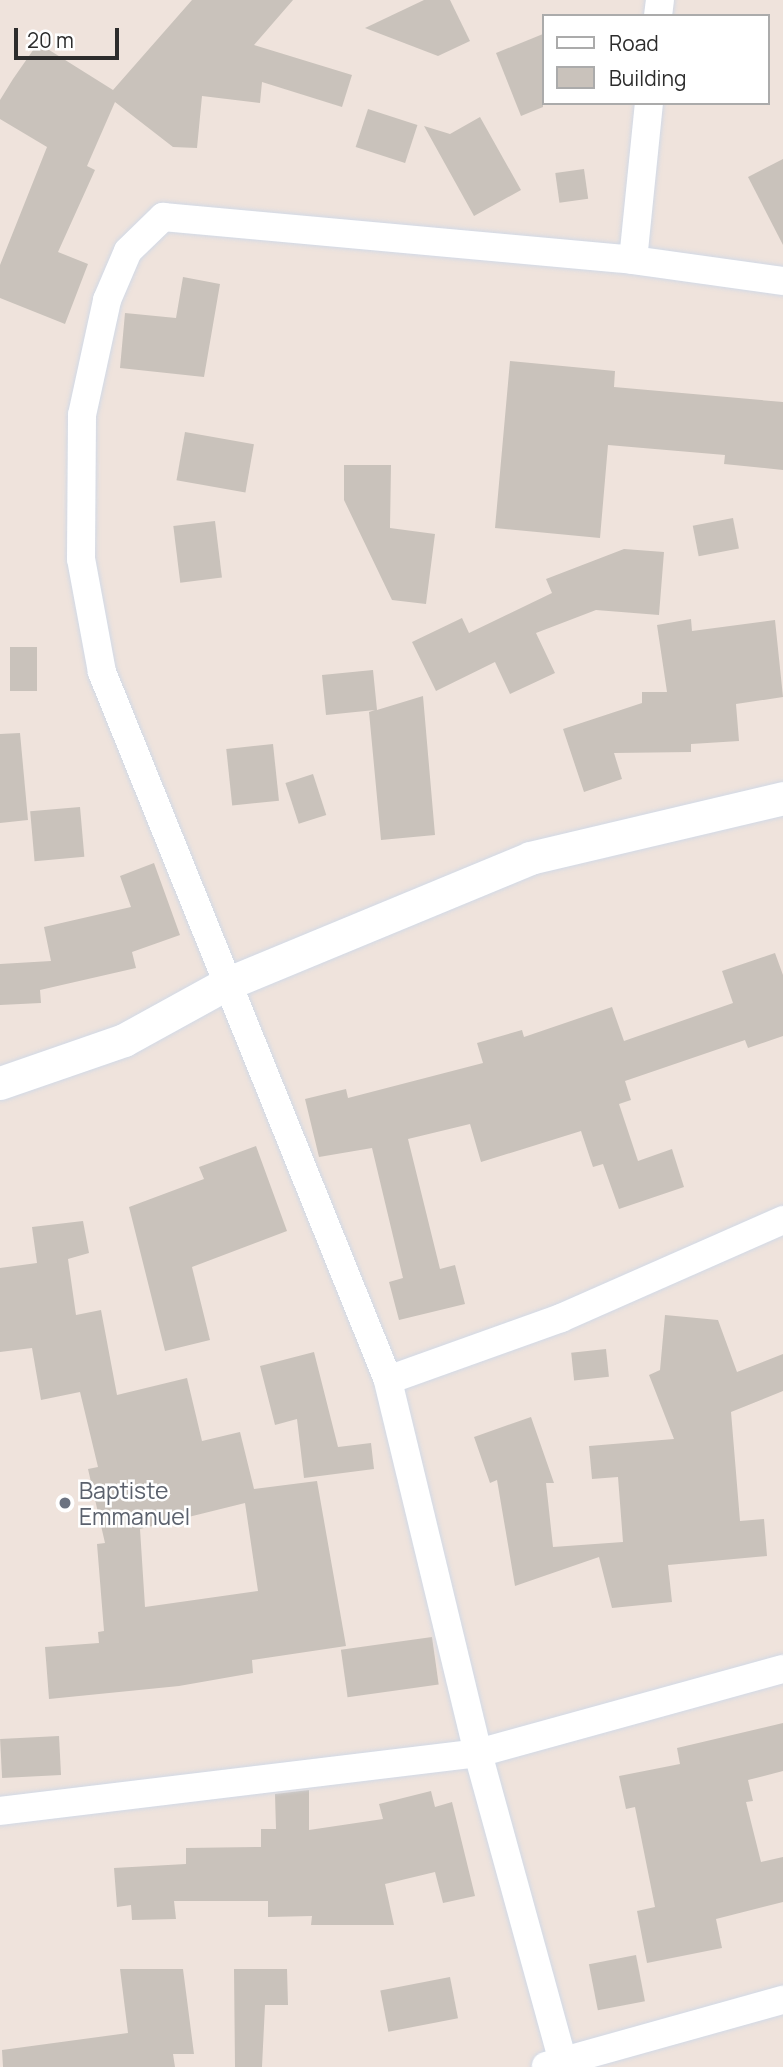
<!DOCTYPE html>
<html>
<head>
<meta charset="utf-8">
<style>
  body { margin:0 }
  #map { position:relative; width:783px; height:2067px; overflow:hidden; background:#efe3dc; font-family:Manrope,sans-serif }
  div>[style] { position:absolute }
  .building>* { inset:0; background:#c9c2bb; transform-origin:0 0 }
  .roads { filter:drop-shadow(0 0 2px #d1d9e6) drop-shadow(0 0 2px #d1d9e6) }
  .minor>* { height:28px; margin:-14px; padding:0 14px; transform-origin:14px; border-radius:14px; background:#fff }
  .tertiary>* { height:33px; margin:-16.5px; padding:0 16.5px; transform-origin:16.5px; border-radius:16.5px; background:#fff }
  .dots>* { width:19px; height:19px; translate:-50% -50%; box-sizing:border-box; border:4px solid #fff; border-radius:50% }
  span { translate:-50% -50%; white-space:nowrap; text-align:center; line-height:1.15; -webkit-text-stroke:5px #fff; paint-order:stroke }
  .worship-label { font-size:23px; color:#5b616d }
  .left { translate:0 -50%; text-align:left }
  .legend { position:absolute; left:542px; top:14px; width:228px; height:91px; box-sizing:border-box; background:#fff; border:2px solid #ababab; margin:0; padding:9px 12px; list-style:none; font-size:21px; color:#2c2c2c }
  .legend li { display:flex; align-items:center; gap:14px; height:35px }
  .legend b { width:35px; border:2px solid #ababab }
  .scale { position:absolute; left:14px; top:28px; width:105px; height:32px; box-sizing:border-box; border:4px solid #2c2c2c; border-top:0; padding-left:9px; font-size:21px; line-height:24px; white-space:nowrap; color:#2c2c2c; -webkit-text-stroke:5px #fff; paint-order:stroke }
</style>
</head>
<body>
<div id="map">
  <div class="building">
    <i style="clip-path:polygon(192px 0,293px 0,254px 45px,352px 75px,342px 107px,262px 82px,260px 103px,202px 96px,197px 148px,173px 147px,115px 102px,87px 166px,95px 170px,58px 252px,88px 264px,65px 324px,0 298px,0 265px,47px 147px,0 119px,0 100px,13px 79px,38px 43px,113px 90px)"></i>
    <i style="clip-path:polygon(424px 0,450px 0,470px 41px,438px 56px,365px 28px)"></i>
    <i style="clip-path:polygon(543px 34px,543px 107px,521px 116px,496px 53px)"></i>
    <i style="left:368px;top:109px;width:52px;height:40px;rotate:18deg"></i>
    <i style="clip-path:polygon(480px 117px,521px 190px,474px 216px,424px 126px,450px 134px)"></i>
    <i style="clip-path:polygon(783px 159px,783px 245px,748px 177px)"></i>
    <i style="left:584px;top:169px;width:30px;height:29px;rotate:82deg"></i>
    <i style="clip-path:polygon(183px 277px,220px 284px,204px 377px,120px 368px,125px 313px,176px 318px)"></i>
    <i style="clip-path:polygon(510px 361px,615px 371px,614px 387px,783px 402px,783px 470px,724px 464px,725px 455px,608px 445px,600px 538px,495px 528px)"></i>
    <i style="left:185px;top:432px;width:70px;height:49px;rotate:10deg"></i>
    <i style="clip-path:polygon(344px 465px,391px 465px,390px 528px,435px 534px,426px 604px,392px 600px,344px 500px)"></i>
    <i style="left:733px;top:518px;width:31px;height:41px;rotate:79deg"></i>
    <i style="left:215px;top:521px;width:57px;height:42px;rotate:83deg"></i>
    <i style="clip-path:polygon(624px 549px,664px 552px,659px 615px,596px 610px,536px 633px,555px 673px,510px 694px,495px 662px,436px 691px,412px 642px,462px 618px,469px 633px,552px 593px,546px 579px)"></i>
    <i style="clip-path:polygon(691px 619px,692px 631px,775px 620px,783px 697px,736px 704px,739px 741px,691px 744px,691px 752px,614px 753px,622px 779px,584px 792px,563px 729px,642px 703px,642px 692px,667px 692px,657px 625px)"></i>
    <i style="left:37px;top:647px;width:44px;height:27px;rotate:90deg"></i>
    <i style="clip-path:polygon(373px 670px,377px 710px,423px 696px,435px 835px,381px 840px,369px 712px,375px 710px,326px 715px,322px 675px)"></i>
    <i style="clip-path:polygon(20px 733px,28px 820px,0 823px,0 734px)"></i>
    <i style="left:273px;top:744px;width:57px;height:47px;rotate:84deg"></i>
    <i style="left:313px;top:774px;width:43px;height:29px;rotate:72deg"></i>
    <i style="left:80px;top:807px;width:50px;height:50px;rotate:85deg"></i>
    <i style="clip-path:polygon(154px 863px,180px 935px,132px 952px,136px 968px,40px 990px,41px 1003px,0 1005px,0 964px,51px 961px,44px 927px,131px 907px,120px 876px)"></i>
    <i style="clip-path:polygon(775px 953px,783px 975px,783px 1036px,748px 1048px,745px 1040px,625px 1081px,631px 1100px,619px 1104px,638px 1161px,672px 1149px,684px 1187px,619px 1209px,603px 1164px,593px 1167px,581px 1131px,481px 1162px,470px 1124px,408px 1139px,440px 1269px,455px 1265px,465px 1304px,399px 1320px,389px 1282px,403px 1278px,372px 1148px,319px 1157px,305px 1099px,346px 1089px,348px 1098px,483px 1063px,477px 1043px,522px 1030px,524px 1037px,612px 1007px,624px 1041px,733px 1003px,722px 971px)"></i>
    <i style="clip-path:polygon(256px 1146px,287px 1231px,192px 1267px,210px 1340px,165px 1351px,129px 1207px,204px 1179px,199px 1167px)"></i>
    <i style="clip-path:polygon(evenodd,83px 1221px,89px 1253px,68px 1259px,76px 1315px,101px 1310px,117px 1395px,187px 1378px,202px 1441px,240px 1432px,254px 1489px,317px 1481px,346px 1646px,252px 1660px,253px 1673px,179px 1686px,49px 1699px,45px 1647px,99px 1643px,98px 1632px,104px 1631px,97px 1544px,105px 1543px,88px 1469px,98px 1467px,80px 1392px,41px 1400px,32px 1348px,0 1352px,0 1268px,37px 1263px,32px 1227px,83px 1221px,245px 1503px,258px 1591px,145px 1607px,140px 1529px,245px 1503px)"></i>
    <i style="clip-path:polygon(665px 1315px,718px 1320px,737px 1372px,783px 1354px,783px 1391px,731px 1412px,740px 1521px,764px 1519px,767px 1556px,668px 1565px,672px 1602px,612px 1608px,599px 1557px,515px 1586px,497px 1480px,490px 1483px,474px 1437px,531px 1417px,554px 1483px,546px 1483px,553px 1547px,623px 1542px,618px 1477px,592px 1479px,589px 1446px,674px 1439px,649px 1375px,660px 1370px)"></i>
    <i style="left:606px;top:1349px;width:28px;height:35px;rotate:84deg"></i>
    <i style="clip-path:polygon(314px 1352px,338px 1447px,371px 1443px,374px 1469px,304px 1478px,297px 1419px,275px 1425px,260px 1366px)"></i>
    <i style="left:432px;top:1637px;width:48px;height:92px;rotate:82deg"></i>
    <i style="clip-path:polygon(783px 1723px,783px 1771px,748px 1780px,753px 1801px,746px 1802px,761px 1862px,783px 1857px,783px 1902px,716px 1919px,722px 1948px,647px 1963px,637px 1911px,655px 1907px,635px 1807px,626px 1809px,619px 1776px,680px 1764px,677px 1748px)"></i>
    <i style="left:59px;top:1736px;width:39px;height:59px;rotate:87deg"></i>
    <i style="clip-path:polygon(309px 1790px,309px 1830px,383px 1819px,379px 1804px,431px 1791px,435px 1807px,452px 1802px,475px 1896px,443px 1903px,435px 1872px,385px 1884px,394px 1925px,311px 1925px,312px 1916px,268px 1917px,268px 1901px,174px 1901px,176px 1919px,132px 1920px,131px 1905px,117px 1907px,114px 1868px,186px 1864px,186px 1848px,261px 1847px,261px 1829px,276px 1829px,275px 1794px)"></i>
    <i style="left:636px;top:1955px;width:47px;height:48px;rotate:79deg"></i>
    <i style="clip-path:polygon(120px 1969px,183px 1969px,194px 2054px,173px 2054px,175px 2067px,3px 2067px,2px 2050px,128px 2033px)"></i>
    <i style="clip-path:polygon(234px 1969px,287px 1969px,288px 2005px,265px 2005px,262px 2067px,235px 2067px)"></i>
    <i style="left:450px;top:1977px;width:42px;height:71px;rotate:79deg"></i>
  </div>
  <div class="roads">
    <div class="minor">
      <i style="left:658px;top:16px;width:16px;rotate:-83deg"></i>
      <i style="left:633px;top:260px;width:158px;rotate:-84.2deg"></i>
      <i style="left:388px;top:1380px;width:184px;rotate:-19.7deg"></i>
      <i style="left:561px;top:1318px;width:243px;rotate:-23.8deg"></i>
      <i style="left:0;top:1811px;width:482px;rotate:-6.9deg"></i>
      <i style="left:478px;top:1753px;width:316px;rotate:-15.4deg"></i>
      <i style="left:563px;top:2062px;width:320px;rotate:-105.4deg"></i>
      <i style="left:478px;top:1753px;width:384px;rotate:-103.6deg"></i>
      <i style="left:388px;top:1380px;width:764px;rotate:-112deg"></i>
      <i style="left:102px;top:672px;width:115px;rotate:-100.5deg"></i>
      <i style="left:81px;top:559px;width:144px;rotate:-89.6deg"></i>
      <i style="left:82px;top:415px;width:118px;rotate:-77.7deg"></i>
      <i style="left:107px;top:300px;width:53px;rotate:-66.8deg"></i>
      <i style="left:128px;top:251px;width:49px;rotate:-44.2deg"></i>
      <i style="left:163px;top:217px;width:472px;rotate:5.2deg"></i>
      <i style="left:633px;top:260px;width:151px;rotate:8deg"></i>
      <i style="left:546px;top:2066px;width:246px;rotate:-15.6deg"></i>
    </div>
    <div class="tertiary">
      <i style="left:0;top:1083px;width:131px;rotate:-19.1deg"></i>
      <i style="left:124px;top:1040px;width:114px;rotate:-28.8deg"></i>
      <i style="left:224px;top:985px;width:331px;rotate:-22.5deg"></i>
      <i style="left:530px;top:858px;width:260px;rotate:-13.3deg"></i>
    </div>
  </div>
  <div class="dots">
    <i style="left:65px;top:1503px;background:#6b7280"></i>
  </div>
  <div class="worship-label">
    <span class="left" style="left:79px;top:1503px">Baptiste<br>Emmanuel</span>
  </div>
  <ul class="legend">
  <li><b style="height:9px;background:#fff"></b>Road</li>
  <li><b style="height:19px;background:#c9c2bb"></b>Building</li>
  </ul>
  <div class="scale">20 m</div>
</div>
</body>
</html>
